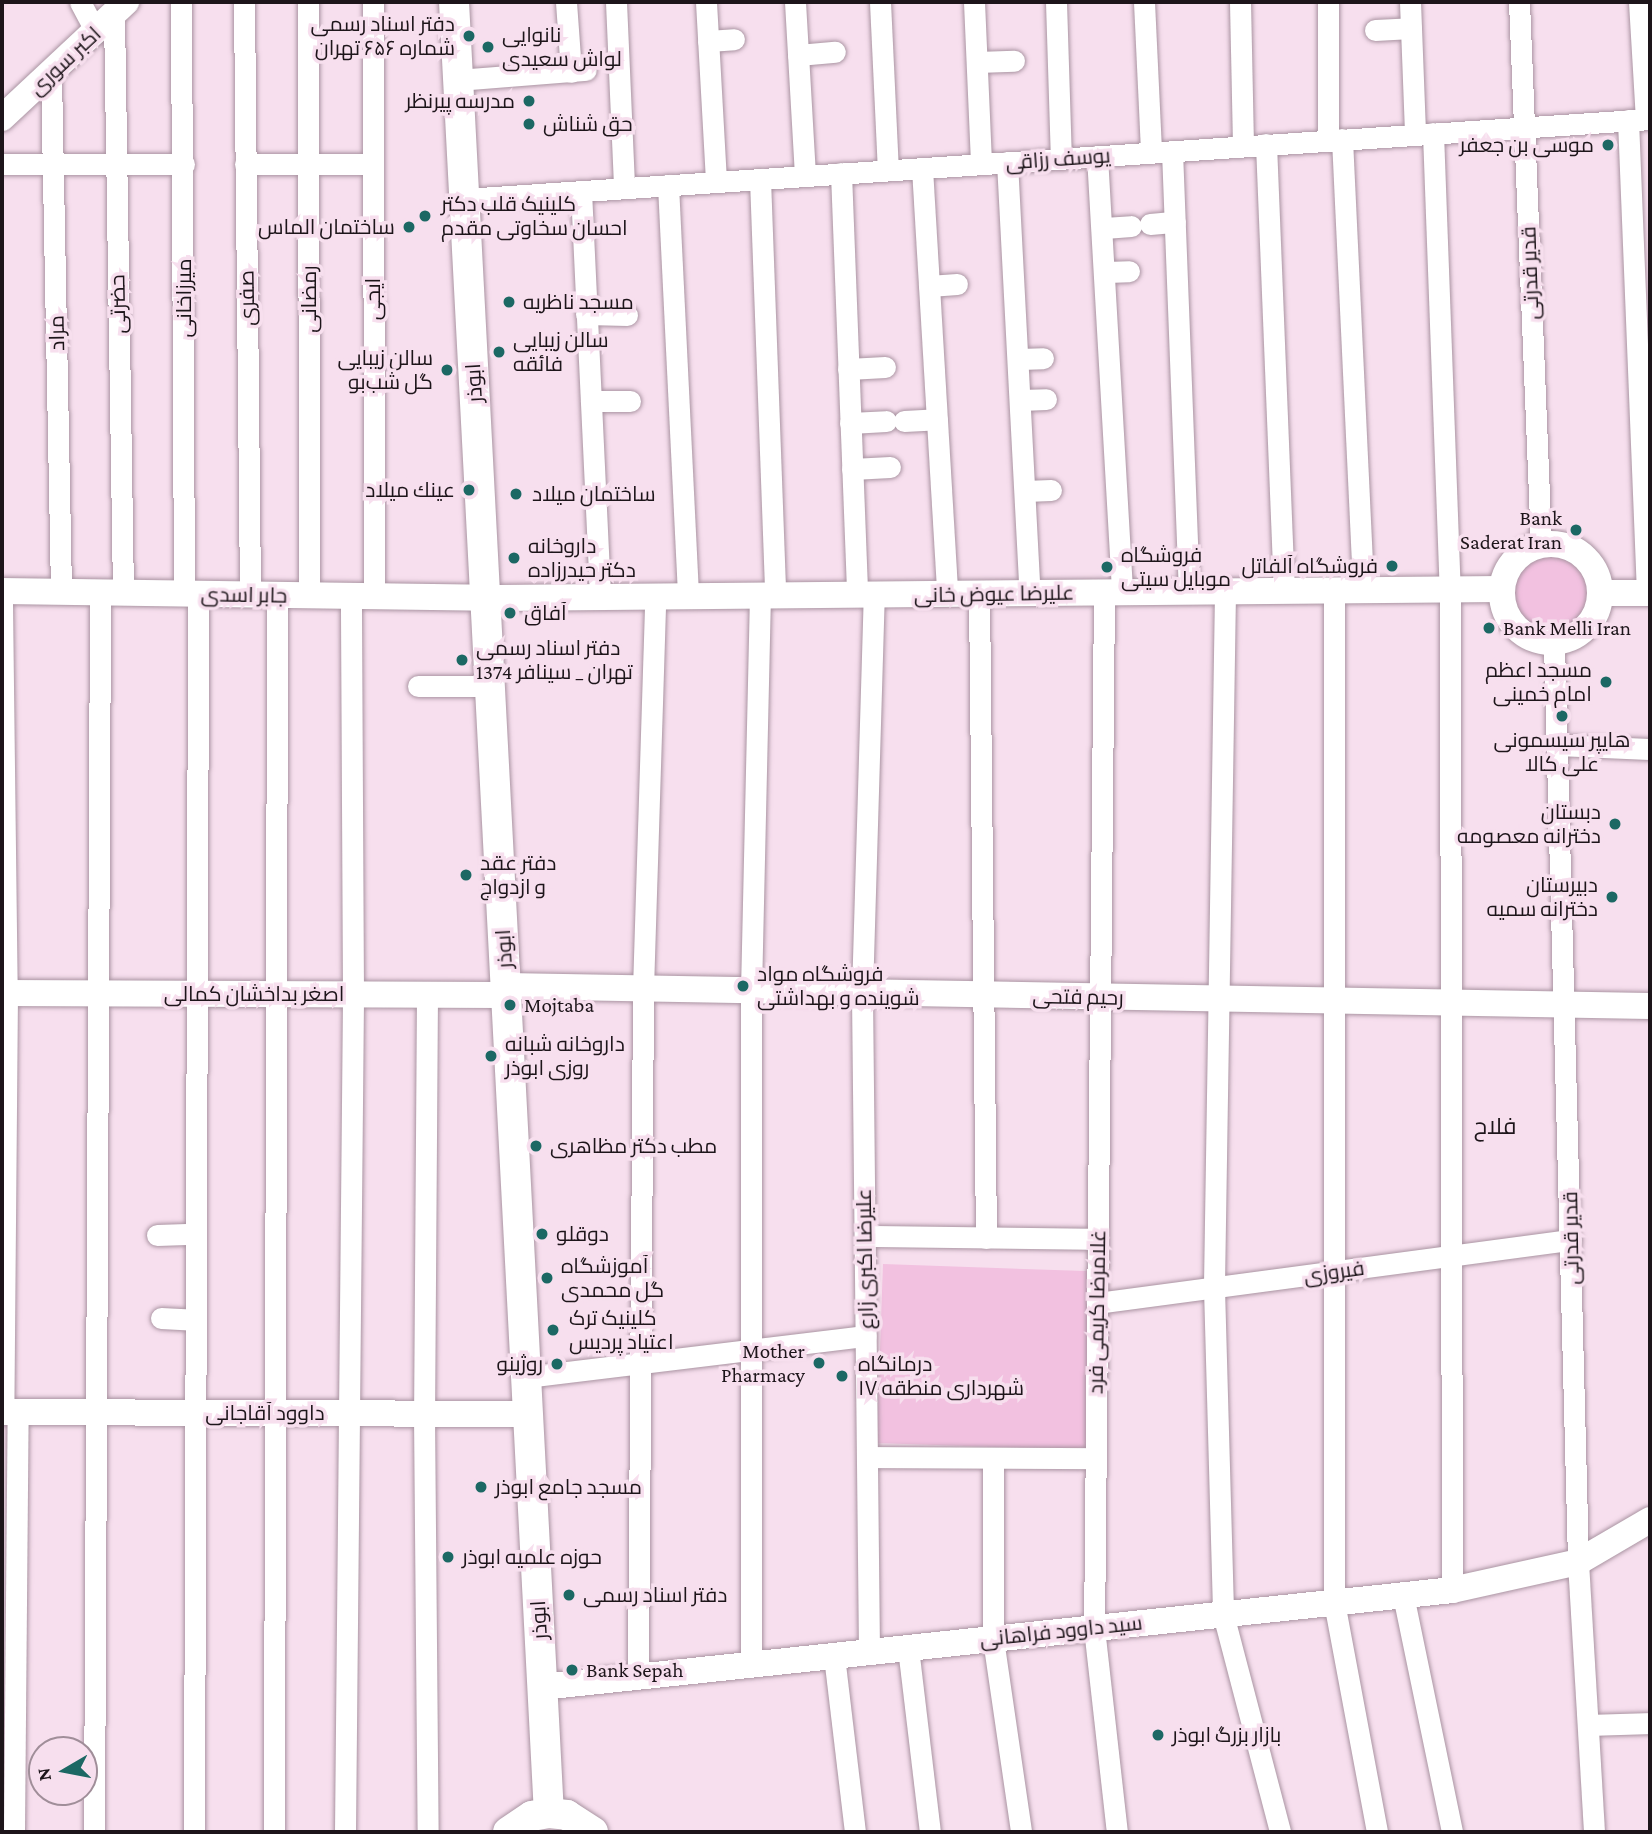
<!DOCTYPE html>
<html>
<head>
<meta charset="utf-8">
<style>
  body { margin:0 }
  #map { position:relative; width:1652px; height:1834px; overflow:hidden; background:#f7dfee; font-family:"Crimson Pro",Cairo,serif }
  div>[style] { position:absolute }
  .green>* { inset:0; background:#f2c1e0; transform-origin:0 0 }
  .round { border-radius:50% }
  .roads { filter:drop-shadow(0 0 2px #aa94a2) drop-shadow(0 0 2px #aa94a2) }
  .minor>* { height:21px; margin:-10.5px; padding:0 10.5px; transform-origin:10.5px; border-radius:10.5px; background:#fff }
  .tertiary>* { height:26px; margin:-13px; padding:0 13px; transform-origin:13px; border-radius:13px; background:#fff }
  .tertiary>.ring { margin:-13px; padding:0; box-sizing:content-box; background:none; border:26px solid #fff; border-radius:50% }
  .secondary>* { height:30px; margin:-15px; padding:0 15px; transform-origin:15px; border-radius:15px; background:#fff }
  .dots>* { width:19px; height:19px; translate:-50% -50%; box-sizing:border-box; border:4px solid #f7dfee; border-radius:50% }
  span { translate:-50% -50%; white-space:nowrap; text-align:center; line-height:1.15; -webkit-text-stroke:7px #f7dfee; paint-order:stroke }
  .poi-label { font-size:21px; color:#1d151a }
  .right { translate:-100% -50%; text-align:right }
  .left { translate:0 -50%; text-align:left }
  .street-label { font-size:21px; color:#1d151a }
  .neighbourhood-label { font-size:23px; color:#1d151a }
  .frame { position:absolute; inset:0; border:4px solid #1d151a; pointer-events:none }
  .north { position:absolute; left:28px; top:1736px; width:70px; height:70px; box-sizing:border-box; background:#f7dfee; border:2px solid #a08e99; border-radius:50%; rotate:260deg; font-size:19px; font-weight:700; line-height:28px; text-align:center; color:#1d151a }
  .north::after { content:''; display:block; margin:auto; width:24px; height:32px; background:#1c6864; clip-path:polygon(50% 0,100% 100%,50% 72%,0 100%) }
</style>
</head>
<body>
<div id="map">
  <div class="green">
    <i class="round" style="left:1510px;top:552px;width:82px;height:82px"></i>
    <i style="left:883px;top:1264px;width:210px;height:179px;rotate:2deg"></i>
  </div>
  <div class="roads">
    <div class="minor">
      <i style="left:80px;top:2px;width:34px;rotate:62deg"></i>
      <i style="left:181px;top:2px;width:592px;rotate:89.71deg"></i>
      <i style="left:244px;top:2px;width:593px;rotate:89.42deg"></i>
      <i style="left:308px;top:2px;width:594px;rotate:89.9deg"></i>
      <i style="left:373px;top:2px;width:595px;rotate:89.9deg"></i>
      <i style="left:566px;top:2px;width:70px;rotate:85.9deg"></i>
      <i style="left:616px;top:2px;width:186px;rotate:87.5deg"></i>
      <i style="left:706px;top:2px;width:180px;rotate:86.8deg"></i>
      <i style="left:795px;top:2px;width:173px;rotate:86.7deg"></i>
      <i style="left:880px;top:2px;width:168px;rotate:87.3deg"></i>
      <i style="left:974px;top:2px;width:162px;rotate:87.5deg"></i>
      <i style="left:1056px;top:2px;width:156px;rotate:88.2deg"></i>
      <i style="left:1144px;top:2px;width:150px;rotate:87.3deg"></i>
      <i style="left:1240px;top:2px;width:144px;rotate:88.8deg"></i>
      <i style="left:1410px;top:2px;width:132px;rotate:87.8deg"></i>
      <i style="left:1519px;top:2px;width:542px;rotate:87.68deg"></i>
      <i style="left:1639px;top:2px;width:117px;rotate:86.6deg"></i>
      <i style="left:114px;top:14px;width:579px;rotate:89.11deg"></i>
      <i style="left:1375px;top:30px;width:36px;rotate:-3deg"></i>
      <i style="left:708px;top:41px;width:26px;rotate:-4deg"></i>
      <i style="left:798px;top:55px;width:37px;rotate:-5deg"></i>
      <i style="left:977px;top:62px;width:37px;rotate:-2deg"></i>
      <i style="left:51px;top:74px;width:518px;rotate:88.89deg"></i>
      <i style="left:458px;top:80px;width:128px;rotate:-4.5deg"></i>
      <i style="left:1628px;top:120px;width:473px;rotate:87.7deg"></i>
      <i style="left:1433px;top:133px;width:456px;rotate:87.9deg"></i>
      <i style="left:1450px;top:589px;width:1001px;rotate:89.89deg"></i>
      <i style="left:1342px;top:139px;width:451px;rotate:87.3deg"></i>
      <i style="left:1328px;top:140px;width:138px;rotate:-90deg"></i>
      <i style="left:1266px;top:144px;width:447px;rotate:87.7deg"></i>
      <i style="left:1172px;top:151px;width:441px;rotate:87.8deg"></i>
      <i style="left:1097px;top:156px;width:438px;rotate:86.7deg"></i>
      <i style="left:1007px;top:162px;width:433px;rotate:87deg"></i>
      <i style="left:2px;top:164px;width:182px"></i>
      <i style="left:245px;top:164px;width:128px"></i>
      <i style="left:922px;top:168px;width:427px;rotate:86.6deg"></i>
      <i style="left:841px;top:173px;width:422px;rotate:87.8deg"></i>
      <i style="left:760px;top:179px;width:417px;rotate:87.9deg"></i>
      <i style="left:668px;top:185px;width:412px;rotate:87.2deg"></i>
      <i style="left:581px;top:191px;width:406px;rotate:87.3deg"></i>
      <i style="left:465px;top:199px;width:1188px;rotate:-3.86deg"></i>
      <i style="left:1150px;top:224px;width:25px;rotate:-5deg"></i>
      <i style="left:1104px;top:228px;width:27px;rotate:-4deg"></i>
      <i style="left:1106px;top:272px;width:23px;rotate:-2deg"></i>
      <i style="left:929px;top:286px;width:28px;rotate:-4deg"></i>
      <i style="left:586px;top:314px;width:41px;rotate:1.4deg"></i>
      <i style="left:1019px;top:359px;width:24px;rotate:-2deg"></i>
      <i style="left:848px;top:369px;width:37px;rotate:-3deg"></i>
      <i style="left:1021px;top:400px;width:25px;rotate:-2deg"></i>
      <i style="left:591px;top:401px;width:39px"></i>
      <i style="left:904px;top:421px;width:33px;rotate:-3deg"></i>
      <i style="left:850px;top:423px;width:36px;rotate:-3deg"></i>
      <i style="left:852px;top:469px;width:38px;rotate:-3deg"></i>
      <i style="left:1025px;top:491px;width:26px;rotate:-2deg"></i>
      <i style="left:1334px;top:590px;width:1012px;rotate:90deg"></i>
      <i style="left:1334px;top:1602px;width:234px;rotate:79.4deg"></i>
      <i style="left:1225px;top:592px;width:696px;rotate:90.91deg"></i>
      <i style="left:1214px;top:1288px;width:326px;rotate:88.4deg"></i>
      <i style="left:1223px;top:1614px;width:225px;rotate:75.3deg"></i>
      <i style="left:1104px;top:593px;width:1035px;rotate:90.55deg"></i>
      <i style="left:1094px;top:1628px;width:205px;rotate:83.6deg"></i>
      <i style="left:979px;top:594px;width:644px;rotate:89.38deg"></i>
      <i style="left:2px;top:604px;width:389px;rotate:89.3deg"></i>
      <i style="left:7px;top:993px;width:419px;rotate:90.5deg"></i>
      <i style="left:1554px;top:643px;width:919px;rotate:88.5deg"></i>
      <i style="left:1578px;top:1562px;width:270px;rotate:86.6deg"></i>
      <i style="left:418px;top:686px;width:72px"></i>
      <i style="left:1557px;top:745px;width:93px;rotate:2.5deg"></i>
      <i style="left:427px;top:994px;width:420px;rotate:90.4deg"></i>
      <i style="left:424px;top:1414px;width:418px;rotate:89.5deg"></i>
      <i style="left:157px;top:1235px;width:37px;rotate:-2deg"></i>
      <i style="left:865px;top:1236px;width:233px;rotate:0.7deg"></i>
      <i style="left:1097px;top:1303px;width:478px;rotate:-7.6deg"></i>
      <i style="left:161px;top:1318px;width:33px;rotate:3deg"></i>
      <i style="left:526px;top:1377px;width:342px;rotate:-6.9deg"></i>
      <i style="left:867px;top:1457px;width:229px;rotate:0.3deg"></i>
      <i style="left:993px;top:1459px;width:180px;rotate:90deg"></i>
      <i style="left:993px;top:1639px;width:195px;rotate:81.7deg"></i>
      <i style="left:1403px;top:1595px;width:242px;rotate:78.3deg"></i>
      <i style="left:908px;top:1648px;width:185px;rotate:83.2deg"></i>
      <i style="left:869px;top:1652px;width:659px;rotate:-90.61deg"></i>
      <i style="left:862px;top:993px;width:398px;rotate:-88.3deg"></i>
      <i style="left:834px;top:1656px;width:177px;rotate:83.2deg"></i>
      <i style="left:751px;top:1665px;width:674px;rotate:-90deg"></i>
      <i style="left:751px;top:991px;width:395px;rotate:-88.7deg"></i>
      <i style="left:638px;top:1676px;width:687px;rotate:-89.58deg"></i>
      <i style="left:643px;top:989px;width:392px;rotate:-88.2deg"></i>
      <i style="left:1590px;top:1725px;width:60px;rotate:-1.9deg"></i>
      <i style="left:14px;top:1832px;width:420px;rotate:-89.5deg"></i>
      <i style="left:94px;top:1832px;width:1239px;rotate:-89.72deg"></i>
      <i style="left:194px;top:1832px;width:1238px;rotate:-89.81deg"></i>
      <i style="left:274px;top:1832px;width:1237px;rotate:-89.86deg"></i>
      <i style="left:345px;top:1832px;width:838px;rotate:-89.45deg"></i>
      <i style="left:353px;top:994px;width:398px;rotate:-90.3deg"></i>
    </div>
    <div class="tertiary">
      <i style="left:2px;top:118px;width:170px;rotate:-43.1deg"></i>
      <i class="ring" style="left:1502px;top:544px;width:72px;height:72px"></i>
      <i style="left:2px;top:591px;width:484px;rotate:0.8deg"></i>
      <i style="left:486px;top:598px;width:1016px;rotate:-0.51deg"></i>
      <i style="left:1600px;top:593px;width:50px"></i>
      <i style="left:506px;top:986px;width:1144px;rotate:1deg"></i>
      <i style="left:2px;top:993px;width:504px;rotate:0.23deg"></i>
      <i style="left:2px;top:1412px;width:526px;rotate:0.22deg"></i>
      <i style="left:542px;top:1687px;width:915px;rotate:-6.08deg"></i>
      <i style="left:1452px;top:1590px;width:129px;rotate:-12.5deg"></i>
      <i style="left:1578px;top:1562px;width:83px;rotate:-30.3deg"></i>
    </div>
    <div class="secondary">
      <i style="left:454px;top:2px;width:1813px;rotate:87deg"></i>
      <i style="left:508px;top:1832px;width:29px;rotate:-34deg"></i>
      <i style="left:532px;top:1816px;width:17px;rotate:-10deg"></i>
      <i style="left:549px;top:1813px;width:18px;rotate:6deg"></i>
      <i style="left:567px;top:1815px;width:31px;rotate:33deg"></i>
    </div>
  </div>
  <div class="dots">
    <i style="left:469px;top:36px;background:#1c6864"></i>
    <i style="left:488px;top:47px;background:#1c6864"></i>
    <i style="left:529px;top:101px;background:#1c6864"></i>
    <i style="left:529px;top:124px;background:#1c6864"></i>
    <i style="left:1608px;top:145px;background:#1c6864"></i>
    <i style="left:425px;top:216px;background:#1c6864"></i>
    <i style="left:409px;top:227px;background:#1c6864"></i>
    <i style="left:509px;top:302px;background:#1c6864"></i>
    <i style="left:499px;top:352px;background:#1c6864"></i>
    <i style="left:447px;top:370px;background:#1c6864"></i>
    <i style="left:469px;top:490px;background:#1c6864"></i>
    <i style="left:516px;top:494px;background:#1c6864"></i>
    <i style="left:1576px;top:530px;background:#1c6864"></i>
    <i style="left:514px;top:558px;background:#1c6864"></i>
    <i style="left:1392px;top:566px;background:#1c6864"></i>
    <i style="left:1107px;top:567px;background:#1c6864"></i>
    <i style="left:510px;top:613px;background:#1c6864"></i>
    <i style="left:1489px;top:628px;background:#1c6864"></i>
    <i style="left:462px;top:660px;background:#1c6864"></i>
    <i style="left:1606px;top:682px;background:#1c6864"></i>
    <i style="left:1562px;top:716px;background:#1c6864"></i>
    <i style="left:1615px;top:824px;background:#1c6864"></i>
    <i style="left:466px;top:875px;background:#1c6864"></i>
    <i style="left:1612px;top:897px;background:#1c6864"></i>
    <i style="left:743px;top:986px;background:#1c6864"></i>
    <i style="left:510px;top:1005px;background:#1c6864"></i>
    <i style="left:491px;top:1056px;background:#1c6864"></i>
    <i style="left:536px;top:1146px;background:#1c6864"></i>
    <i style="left:542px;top:1234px;background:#1c6864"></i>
    <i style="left:547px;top:1278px;background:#1c6864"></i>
    <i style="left:553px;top:1330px;background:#1c6864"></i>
    <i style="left:819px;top:1363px;background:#1c6864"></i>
    <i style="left:557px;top:1364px;background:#1c6864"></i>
    <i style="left:842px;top:1376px;background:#1c6864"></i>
    <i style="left:481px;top:1487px;background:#1c6864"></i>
    <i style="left:448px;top:1557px;background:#1c6864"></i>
    <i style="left:569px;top:1595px;background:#1c6864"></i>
    <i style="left:572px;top:1670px;background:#1c6864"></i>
    <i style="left:1158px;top:1735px;background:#1c6864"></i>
  </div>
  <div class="poi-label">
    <span class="right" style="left:455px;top:36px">دفتر اسناد رسمی<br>شماره ۶۵۶ تهران</span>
    <span class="left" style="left:502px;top:47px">نانوایی<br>لواش سعیدی</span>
    <span class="right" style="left:515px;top:101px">مدرسه پیرنظر</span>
    <span class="left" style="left:543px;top:124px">حق شناش</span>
    <span class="right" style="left:1594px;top:145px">موسی بن جعفر</span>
    <span class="left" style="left:441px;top:216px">کلینیک قلب دکتر<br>احسان سخاوتی مقدم</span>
    <span class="right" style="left:395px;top:227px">ساختمان الماس</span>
    <span class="left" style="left:523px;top:302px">مسجد ناظریه</span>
    <span class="left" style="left:513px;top:352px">سالن زیبایی<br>فائقه</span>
    <span class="right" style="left:433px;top:370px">سالن زیبایی<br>گل شب‌بو</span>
    <span class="right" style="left:455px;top:490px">عينك ميلاد</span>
    <span class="left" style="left:532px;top:494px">ساختمان میلاد</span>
    <span class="right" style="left:1562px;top:530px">Bank<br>Saderat Iran</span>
    <span class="left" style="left:528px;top:558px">داروخانه<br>دکتر حیدرزاده</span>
    <span class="left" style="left:1121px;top:567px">فروشگاه<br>موبایل سیتی</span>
    <span class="right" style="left:1378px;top:566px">فروشگاه آلفاتل</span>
    <span class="left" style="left:524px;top:613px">آفاق</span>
    <span class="left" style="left:1503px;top:628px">Bank Melli Iran</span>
    <span class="left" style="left:476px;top:660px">دفتر اسناد رسمی<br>1374 تهران _ سینافر</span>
    <span class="right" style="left:1592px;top:682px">مسجد اعظم<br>امام خمینی</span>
    <span style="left:1562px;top:752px">هایپر سیسمونی<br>علی کالا</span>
    <span class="right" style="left:1601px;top:824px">دبستان<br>دخترانه معصومه</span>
    <span class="left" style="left:480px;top:875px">دفتر عقد<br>و ازدواج</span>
    <span class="right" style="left:1598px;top:897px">دبیرستان<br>دخترانه سمیه</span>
    <span class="left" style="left:757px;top:986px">فروشگاه مواد<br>شوینده و بهداشتی</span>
    <span class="left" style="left:524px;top:1005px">Mojtaba</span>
    <span class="left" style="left:505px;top:1056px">داروخانه شبانه<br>روزی ابوذر</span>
    <span class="left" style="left:550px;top:1146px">مطب دکتر مظاهری</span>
    <span class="left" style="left:556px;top:1234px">دوقلو</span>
    <span class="left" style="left:561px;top:1278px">آموزشگاه<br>گل محمدی</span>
    <span class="left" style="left:569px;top:1330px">کلینیک ترک<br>اعتیاد پردیس</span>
    <span class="right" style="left:805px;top:1363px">Mother<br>Pharmacy</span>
    <span class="right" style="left:543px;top:1364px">روژینو</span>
    <span class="left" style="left:858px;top:1376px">درمانگاه<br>شهرداری منطقه ۱۷</span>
    <span class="left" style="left:495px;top:1487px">مسجد جامع ابوذر</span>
    <span class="left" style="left:462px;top:1557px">حوزه علمیه ابوذر</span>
    <span class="left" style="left:583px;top:1595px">دفتر اسناد رسمی</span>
    <span class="left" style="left:586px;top:1670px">Bank Sepah</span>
    <span class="left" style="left:1172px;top:1735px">بازار بزرگ ابوذر</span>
  </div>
  <div class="street-label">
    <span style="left:65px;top:61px;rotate:-43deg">اکبر سوری</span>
    <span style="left:1058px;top:159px;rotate:-4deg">یوسف رزاقی</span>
    <span style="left:1530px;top:273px;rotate:-92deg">قدیر قدرتی</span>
    <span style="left:184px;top:298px;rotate:-90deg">میرزاخانی</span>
    <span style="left:247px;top:298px;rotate:-91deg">صفری</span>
    <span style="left:309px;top:299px;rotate:-90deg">رمضانی</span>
    <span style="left:373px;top:299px;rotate:-90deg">ایجی</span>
    <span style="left:118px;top:304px;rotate:-91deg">حضرتی</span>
    <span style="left:57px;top:333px;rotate:-91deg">مراد</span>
    <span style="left:474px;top:383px;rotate:-93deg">ابوذر</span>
    <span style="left:994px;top:594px;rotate:-1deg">علیرضا عیوض خانی</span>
    <span style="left:244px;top:595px;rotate:1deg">جابر اسدی</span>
    <span style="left:504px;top:949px;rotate:-93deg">ابوذر</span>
    <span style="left:254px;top:994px">اصغر بداخشان کمالی</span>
    <span style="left:1078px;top:997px;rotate:1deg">رحیم فتحی</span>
    <span style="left:1571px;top:1238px;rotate:-91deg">قدیر قدرتی</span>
    <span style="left:865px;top:1259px;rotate:-91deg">علیرضا اکبری زارع</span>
    <span style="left:1334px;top:1272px;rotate:-8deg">فیروزی</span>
    <span style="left:1097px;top:1312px;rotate:-89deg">غلامرضا کریمی فرد</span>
    <span style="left:265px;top:1413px">داوود آقاجانی</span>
    <span style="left:539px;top:1620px;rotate:-93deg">ابوذر</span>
    <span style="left:1061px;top:1631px;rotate:-6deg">سید داوود فراهانی</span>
  </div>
  <div class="neighbourhood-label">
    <span style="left:1495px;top:1126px">فلاح</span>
  </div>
  <div class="frame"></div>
  <div class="north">N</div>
</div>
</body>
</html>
